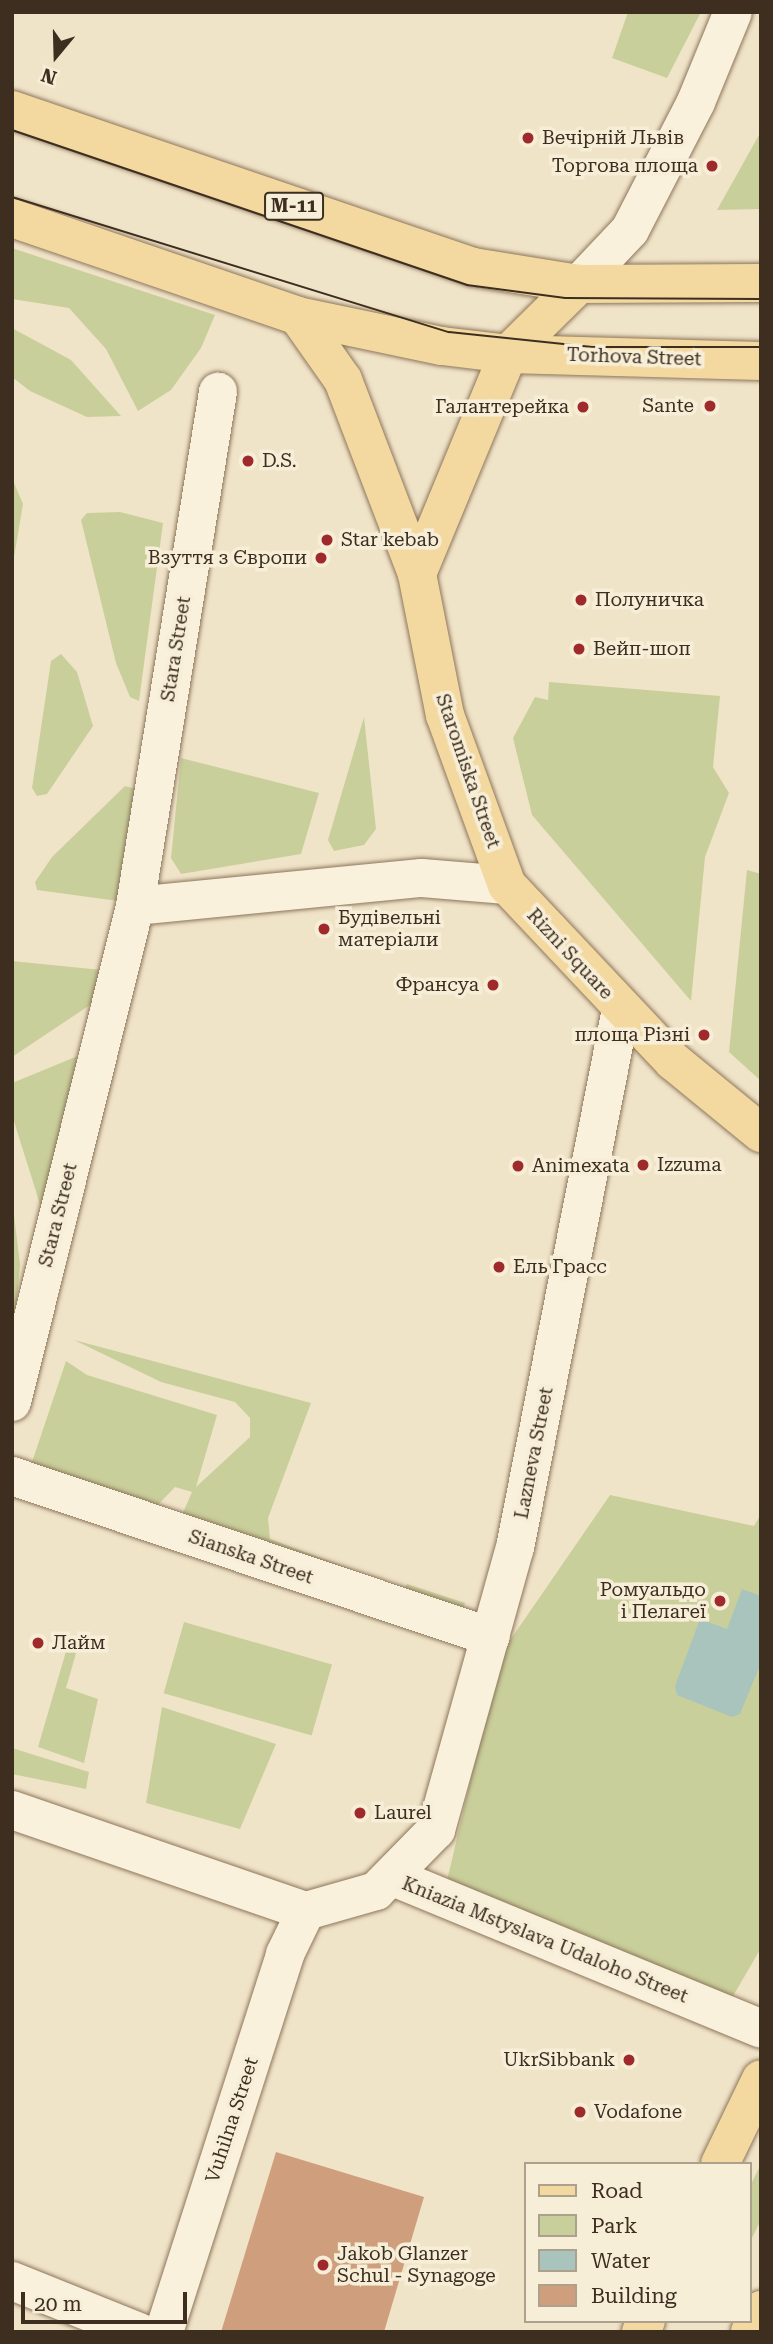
<!DOCTYPE html>
<html>
<head>
<meta charset="utf-8">
<style>
  body { margin:0 }
  #map { position:relative; width:773px; height:2344px; overflow:hidden; background:#f0e4c8; font-family:"Roboto Serif",serif }
  div>[style] { position:absolute }
  .green>* { inset:0; background:#c9cf9b; transform-origin:0 0 }
  .water>* { inset:0; background:#a9c4bc }
  .building>* { inset:0; background:#cf9f7d }
  .roads { filter:drop-shadow(0 0 2px #8d765c) drop-shadow(0 0 2px #8d765c) }
  .street>* { height:38px; margin:-19px; padding:0 19px; transform-origin:19px; border-radius:19px; background:#faf1dc }
  .secondary>* { height:38px; margin:-19px; padding:0 19px; transform-origin:19px; border-radius:19px; background:#faf1dc }
  .primary>* { height:38px; margin:-19px; padding:0 19px; transform-origin:19px; border-radius:19px; background:#f3d9a0 }
  .tram>* { height:2px; margin:-1px; padding:0 1px; transform-origin:1px; border-radius:1px; background:#3d2e20 }
  .dots>* { width:19px; height:19px; translate:-50% -50%; box-sizing:border-box; border:4px solid #f7eed8; border-radius:50% }
  span { translate:-50% -50%; white-space:nowrap; text-align:center; line-height:1.15; -webkit-text-stroke:7px #f7eed8; paint-order:stroke }
  .shield-label span { padding:2px 5px; background:#f7eed8; border:2px solid; border-radius:5px; -webkit-text-stroke-width:0 }
  .shield-label { font-size:18px; color:#3d2e20; font-weight:700 }
  .poi-label { font-size:19px; color:#3d2e20 }
  .left { translate:0 -50%; text-align:left }
  .right { translate:-100% -50%; text-align:right }
  .street-label { font-size:19px; color:#3d2e20 }
  .frame { position:absolute; inset:0; border:14px solid #3d2e20; pointer-events:none }
  .legend { position:absolute; left:524px; top:2162px; width:228px; height:161px; box-sizing:border-box; background:#f7eed8; border:2px solid #ada18e; margin:0; padding:9px 12px; list-style:none; font-size:21px; color:#3d2e20 }
  .legend li { display:flex; align-items:center; gap:14px; height:35px }
  .legend b { width:35px; border:2px solid #ada18e }
  .north { position:absolute; left:21px; top:21px; width:70px; height:70px; -webkit-text-stroke:5px #f7eed8; paint-order:stroke; rotate:199deg; font-size:19px; font-weight:700; line-height:28px; text-align:center; color:#3d2e20 }
  .north::after { content:''; display:block; margin:auto; width:24px; height:32px; background:#3d2e20; clip-path:polygon(50% 0,100% 100%,50% 72%,0 100%) }
  .scale { position:absolute; left:21px; top:2292px; width:166px; height:32px; box-sizing:border-box; border:4px solid #3d2e20; border-top:0; padding-left:9px; font-size:21px; line-height:24px; white-space:nowrap; color:#3d2e20; -webkit-text-stroke:5px #f7eed8; paint-order:stroke }
</style>
</head>
<body>
<div id="map">
  <div class="green">
    <i style="clip-path:polygon(628px 12px,701px 12px,667px 78px,612px 58px)"></i>
    <i style="clip-path:polygon(759px 135px,761px 209px,717px 210px)"></i>
    <i style="clip-path:polygon(12px 248px,215px 315px,201px 348px,171px 390px,138px 411px,106px 349px,69px 308px,12px 299px)"></i>
    <i style="clip-path:polygon(12px 328px,71px 360px,121px 416px,87px 417px,30px 391px,12px 377px)"></i>
    <i style="clip-path:polygon(12px 478px,23px 504px,12px 569px)"></i>
    <i style="clip-path:polygon(120px 512px,163px 523px,139px 701px,130px 697px,116px 663px,81px 520px,87px 513px)"></i>
    <i style="clip-path:polygon(61px 654px,77px 672px,93px 726px,47px 794px,37px 796px,32px 788px,51px 661px)"></i>
    <i style="clip-path:polygon(549px 682px,720px 696px,713px 767px,729px 793px,705px 857px,691px 1001px,532px 815px,513px 738px,535px 697px,548px 700px)"></i>
    <i style="clip-path:polygon(364px 717px,376px 829px,364px 845px,334px 851px,328px 840px)"></i>
    <i style="clip-path:polygon(181px 758px,319px 793px,301px 854px,181px 874px,171px 858px)"></i>
    <i style="clip-path:polygon(125px 786px,136px 789px,118px 901px,37px 890px,35px 882px,52px 857px)"></i>
    <i style="clip-path:polygon(747px 870px,761px 874px,761px 1081px,729px 1052px)"></i>
    <i style="clip-path:polygon(12px 961px,112px 971px,99px 999px,12px 1057px)"></i>
    <i style="clip-path:polygon(95px 1049px,43px 1214px,12px 1115px,12px 1083px)"></i>
    <i style="clip-path:polygon(12px 1199px,20px 1264px,12px 1358px)"></i>
    <i style="clip-path:polygon(74px 1340px,311px 1403px,268px 1518px,270px 1539px,404px 1589px,407px 1584px,465px 1603px,452px 1642px,179px 1522px,192px 1492px,175px 1487px,154px 1509px,31px 1465px,66px 1361px,87px 1375px,217px 1415px,196px 1487px,250px 1437px,250px 1418px,235px 1402px,161px 1382px)"></i>
    <i style="clip-path:polygon(610px 1495px,754px 1526px,761px 1514px,761px 1948px,729px 2003px,446px 1885px,500px 1655px)"></i>
    <i style="left:184px;top:1622px;width:154px;height:74px;rotate:16deg"></i>
    <i style="clip-path:polygon(67px 1648px,77px 1650px,66px 1688px,98px 1699px,84px 1763px,38px 1747px)"></i>
    <i style="clip-path:polygon(162px 1707px,276px 1744px,240px 1829px,146px 1803px)"></i>
    <i style="clip-path:polygon(12px 1748px,89px 1772px,86px 1789px,12px 1774px)"></i>
    <i style="clip-path:polygon(761px 2164px,761px 2220px,750px 2242px,750px 2186px)"></i>
  </div>
  <div class="water">
    <i style="clip-path:polygon(742px 1589px,761px 1596px,761px 1663px,740px 1714px,732px 1717px,677px 1695px,675px 1686px,700px 1619px,727px 1629px)"></i>
  </div>
  <div class="building">
    <i style="clip-path:polygon(276px 2152px,424px 2197px,384px 2332px,221px 2332px)"></i>
  </div>
  <div class="roads">
    <div class="street">
      <i style="left:135px;top:906px;width:288px;rotate:-5.6deg"></i>
      <i style="left:422px;top:878px;width:85px;rotate:4.7deg"></i>
      <i style="left:12px;top:1402px;width:511px;rotate:-76.07deg"></i>
      <i style="left:135px;top:906px;width:521px;rotate:-80.83deg"></i>
      <i style="left:12px;top:1476px;width:505px;rotate:18.58deg"></i>
      <i style="left:12px;top:1810px;width:311px;rotate:19deg"></i>
      <i style="left:306px;top:1911px;width:73px;rotate:-15.9deg"></i>
      <i style="left:376px;top:1891px;width:86px;rotate:-45.5deg"></i>
      <i style="left:436px;top:1830px;width:293px;rotate:-74.4deg"></i>
      <i style="left:515px;top:1548px;width:549px;rotate:-78.87deg"></i>
      <i style="left:393px;top:1877px;width:398px;rotate:22.4deg"></i>
      <i style="left:164px;top:2332px;width:397px;rotate:-72.2deg"></i>
      <i style="left:285px;top:1954px;width:48px;rotate:-64deg"></i>
    </div>
    <div class="secondary">
      <i style="left:579px;top:284px;width:74px;rotate:-46.6deg"></i>
      <i style="left:630px;top:230px;width:144px;rotate:-62.7deg"></i>
      <i style="left:696px;top:102px;width:97px;rotate:-67.7deg"></i>
      <i style="left:12px;top:2281px;width:137px;rotate:21.9deg"></i>
    </div>
    <div class="primary">
      <i style="left:12px;top:110px;width:487px;rotate:18.8deg"></i>
      <i style="left:473px;top:267px;width:107px;rotate:9.1deg"></i>
      <i style="left:579px;top:284px;width:182px;rotate:-0.3deg"></i>
      <i style="left:12px;top:218px;width:302px;rotate:18.9deg"></i>
      <i style="left:298px;top:316px;width:147px;rotate:11.8deg"></i>
      <i style="left:442px;top:346px;width:66px;rotate:6.9deg"></i>
      <i style="left:508px;top:354px;width:253px;rotate:1.6deg"></i>
      <i style="left:298px;top:316px;width:78px;rotate:54.9deg"></i>
      <i style="left:343px;top:380px;width:208px;rotate:69.1deg"></i>
      <i style="left:417px;top:574px;width:144px;rotate:78.8deg"></i>
      <i style="left:445px;top:715px;width:181px;rotate:70deg"></i>
      <i style="left:507px;top:885px;width:242px;rotate:46.7deg"></i>
      <i style="left:673px;top:1061px;width:114px;rotate:39.3deg"></i>
      <i style="left:417px;top:574px;width:238px;rotate:-67.5deg"></i>
      <i style="left:508px;top:354px;width:100px;rotate:-44.6deg"></i>
      <i style="left:720px;top:2164px;width:94px;rotate:-64.2deg"></i>
      <i style="left:641px;top:2332px;width:12px;rotate:-66deg"></i>
      <i style="left:750px;top:2332px;width:25px;rotate:-63deg"></i>
    </div>
  </div>
  <div class="tram">
    <i style="left:12px;top:130px;width:481px;rotate:18.8deg"></i>
    <i style="left:467px;top:285px;width:99px;rotate:7.6deg"></i>
    <i style="left:565px;top:298px;width:196px;rotate:0.3deg"></i>
    <i style="left:12px;top:197px;width:457px;rotate:17.2deg"></i>
    <i style="left:449px;top:332px;width:144px;rotate:6deg"></i>
    <i style="left:592px;top:347px;width:169px"></i>
  </div>
  <div class="dots">
    <i style="left:528px;top:138px;background:#9e2a2b"></i>
    <i style="left:712px;top:166px;background:#9e2a2b"></i>
    <i style="left:710px;top:406px;background:#9e2a2b"></i>
    <i style="left:583px;top:407px;background:#9e2a2b"></i>
    <i style="left:248px;top:461px;background:#9e2a2b"></i>
    <i style="left:327px;top:540px;background:#9e2a2b"></i>
    <i style="left:321px;top:558px;background:#9e2a2b"></i>
    <i style="left:581px;top:600px;background:#9e2a2b"></i>
    <i style="left:579px;top:649px;background:#9e2a2b"></i>
    <i style="left:324px;top:929px;background:#9e2a2b"></i>
    <i style="left:493px;top:985px;background:#9e2a2b"></i>
    <i style="left:704px;top:1035px;background:#9e2a2b"></i>
    <i style="left:643px;top:1165px;background:#9e2a2b"></i>
    <i style="left:518px;top:1166px;background:#9e2a2b"></i>
    <i style="left:499px;top:1267px;background:#9e2a2b"></i>
    <i style="left:720px;top:1601px;background:#9e2a2b"></i>
    <i style="left:38px;top:1643px;background:#9e2a2b"></i>
    <i style="left:360px;top:1813px;background:#9e2a2b"></i>
    <i style="left:629px;top:2060px;background:#9e2a2b"></i>
    <i style="left:580px;top:2112px;background:#9e2a2b"></i>
    <i style="left:323px;top:2265px;background:#9e2a2b"></i>
  </div>
  <div class="shield-label">
    <span style="left:294px;top:206px">М-11</span>
  </div>
  <div class="poi-label">
    <span class="left" style="left:542px;top:138px">Вечірній Львів</span>
    <span class="right" style="left:698px;top:166px">Торгова площа</span>
    <span class="right" style="left:694px;top:406px">Sante</span>
    <span class="right" style="left:569px;top:407px">Галантерейка</span>
    <span class="left" style="left:262px;top:461px">D.S.</span>
    <span class="left" style="left:341px;top:540px">Star kebab</span>
    <span class="right" style="left:307px;top:558px">Взуття з Європи</span>
    <span class="left" style="left:595px;top:600px">Полуничка</span>
    <span class="left" style="left:593px;top:649px">Вейп-шоп</span>
    <span class="left" style="left:338px;top:929px">Будівельні<br>матеріали</span>
    <span class="right" style="left:479px;top:985px">Франсуа</span>
    <span class="right" style="left:690px;top:1035px">площа Різні</span>
    <span class="left" style="left:657px;top:1165px">Izzuma</span>
    <span class="left" style="left:532px;top:1166px">Animexata</span>
    <span class="left" style="left:513px;top:1267px">Ель Грасс</span>
    <span class="right" style="left:706px;top:1601px">Ромуальдо<br>і Пелагеї</span>
    <span class="left" style="left:52px;top:1643px">Лайм</span>
    <span class="left" style="left:374px;top:1813px">Laurel</span>
    <span class="right" style="left:615px;top:2060px">UkrSibbank</span>
    <span class="left" style="left:594px;top:2112px">Vodafone</span>
    <span class="left" style="left:337px;top:2265px">Jakob Glanzer<br>Schul - Synagoge</span>
  </div>
  <div class="street-label">
    <span style="left:634px;top:357px;rotate:2deg">Torhova Street</span>
    <span style="left:176px;top:649px;rotate:-81deg">Stara Street</span>
    <span style="left:468px;top:771px;rotate:71deg">Staromiska Street</span>
    <span style="left:570px;top:954px;rotate:47deg">Rizni Square</span>
    <span style="left:58px;top:1215px;rotate:-76deg">Stara Street</span>
    <span style="left:534px;top:1453px;rotate:-79deg">Lazneva Street</span>
    <span style="left:251px;top:1557px;rotate:19deg">Sianska Street</span>
    <span style="left:545px;top:1940px;rotate:22deg">Kniazia Mstyslava Udaloho Street</span>
    <span style="left:232px;top:2120px;rotate:-72deg">Vuhilna Street</span>
  </div>
  <div class="frame"></div>
  <ul class="legend">
  <li><b style="height:9px;background:#f3d9a0"></b>Road</li>
  <li><b style="height:19px;background:#c9cf9b"></b>Park</li>
  <li><b style="height:19px;background:#a9c4bc"></b>Water</li>
  <li><b style="height:19px;background:#cf9f7d"></b>Building</li>
  </ul>
  <div class="north">N</div>
  <div class="scale">20 m</div>
</div>
</body>
</html>
